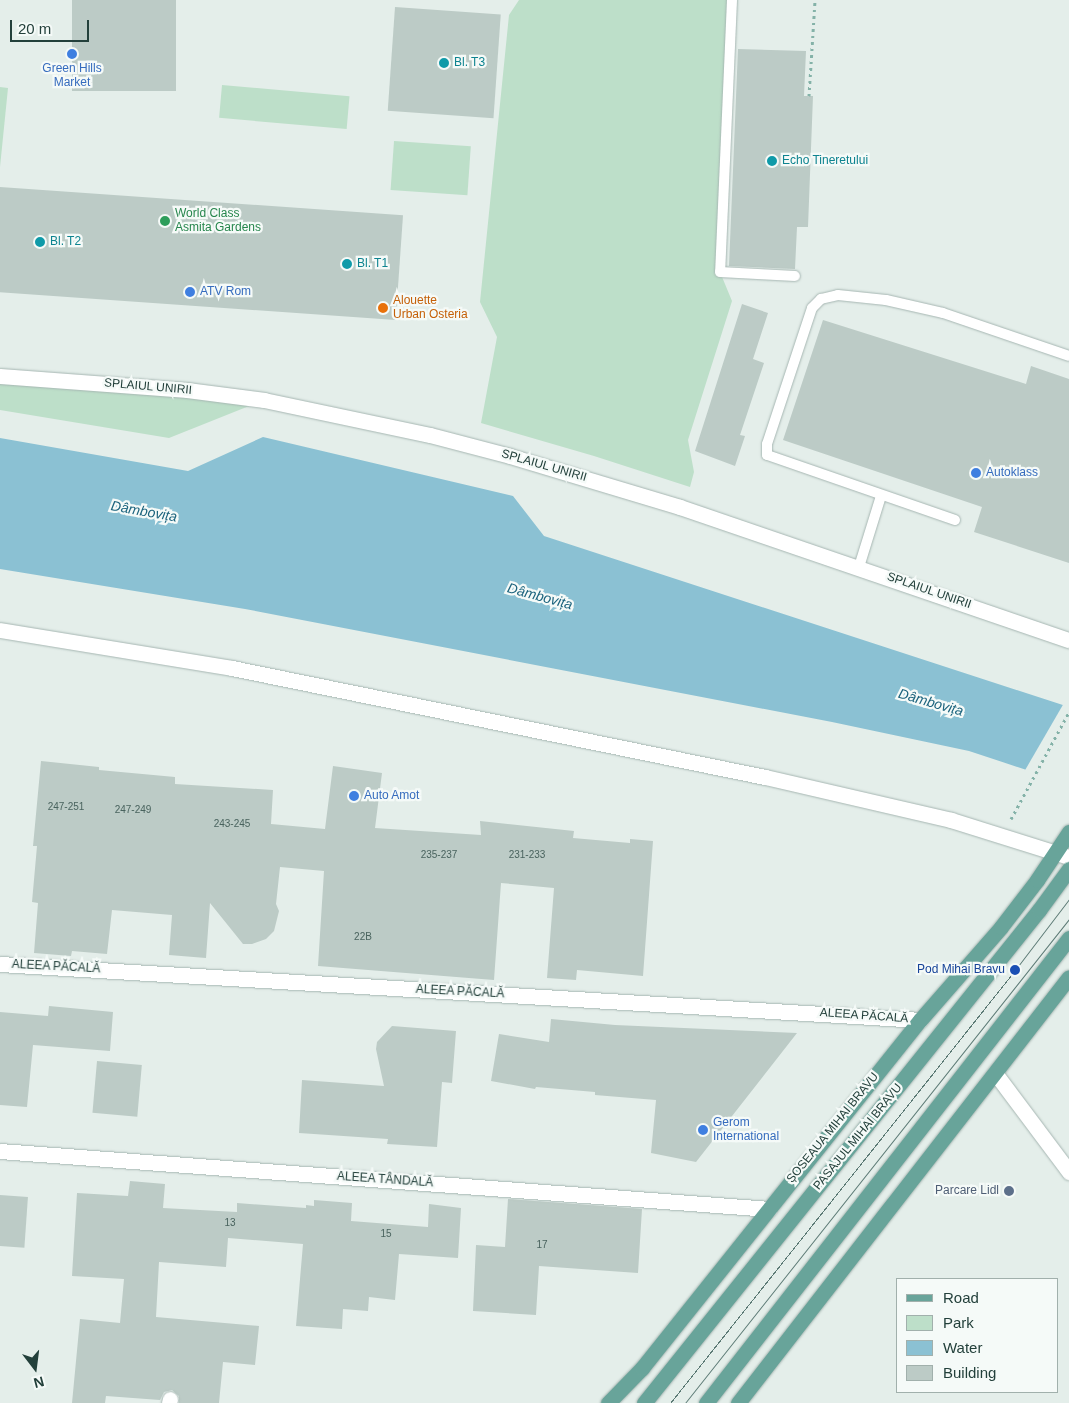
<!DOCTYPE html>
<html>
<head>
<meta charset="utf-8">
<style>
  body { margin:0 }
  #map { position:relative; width:1069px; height:1403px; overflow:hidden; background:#e4eeea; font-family:Helvetica,sans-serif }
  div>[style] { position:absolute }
  .green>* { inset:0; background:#bddfc9; transform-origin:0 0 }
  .water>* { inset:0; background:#8bc1d3 }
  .pier>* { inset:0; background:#e4eeea }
  .building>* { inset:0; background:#bccbc6; transform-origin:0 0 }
  .path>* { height:3px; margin-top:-1.5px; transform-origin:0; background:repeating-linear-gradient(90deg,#84b2a8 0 2.5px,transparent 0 6.5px) }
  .roads { filter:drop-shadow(0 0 1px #a6b6b2) drop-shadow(0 0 1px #a6b6b2) }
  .service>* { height:10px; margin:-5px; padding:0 5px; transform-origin:5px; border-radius:5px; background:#fff }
  .minor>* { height:15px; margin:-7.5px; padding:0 7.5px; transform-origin:7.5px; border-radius:7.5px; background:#fff }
  .secondary>* { height:15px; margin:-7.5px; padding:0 7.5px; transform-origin:7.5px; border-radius:7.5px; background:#fff }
  .primary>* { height:15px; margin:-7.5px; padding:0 7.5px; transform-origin:7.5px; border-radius:7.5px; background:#68a49a }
  .tram>* { height:1px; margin:-0.5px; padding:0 0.5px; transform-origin:0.5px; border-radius:0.5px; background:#5d7b76 }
  .dots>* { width:14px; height:14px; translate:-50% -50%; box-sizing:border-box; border:2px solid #f5faf8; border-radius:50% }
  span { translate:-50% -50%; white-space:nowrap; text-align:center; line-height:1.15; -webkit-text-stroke:4.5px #f5faf8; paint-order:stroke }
  .number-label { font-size:10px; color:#49635e }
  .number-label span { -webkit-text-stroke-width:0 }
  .culture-label { font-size:12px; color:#0d838f }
  .left { translate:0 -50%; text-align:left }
  .shop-label { font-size:12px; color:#366cbe }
  .leisure-label { font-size:12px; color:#27864d }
  .food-label { font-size:12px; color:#c56008 }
  .street-label { font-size:12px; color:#23403b }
  .transit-label { font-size:12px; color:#164399 }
  .right { translate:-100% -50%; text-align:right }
  .service-label { font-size:12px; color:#4e5e75 }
  .water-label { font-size:14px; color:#1b637d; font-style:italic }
  .legend { position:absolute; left:896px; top:1278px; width:162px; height:115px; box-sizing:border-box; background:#f5faf8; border:1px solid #a1b0ac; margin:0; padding:6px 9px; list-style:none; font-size:15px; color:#23403b }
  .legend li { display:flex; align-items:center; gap:10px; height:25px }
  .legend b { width:25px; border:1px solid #a1b0ac }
  .north { position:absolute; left:10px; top:1343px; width:50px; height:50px; -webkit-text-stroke:4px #f5faf8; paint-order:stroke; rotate:165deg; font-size:14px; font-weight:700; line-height:20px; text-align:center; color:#23403b }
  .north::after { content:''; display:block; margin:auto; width:18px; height:22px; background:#23403b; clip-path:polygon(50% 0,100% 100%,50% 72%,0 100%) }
  .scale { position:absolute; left:10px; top:20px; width:79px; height:22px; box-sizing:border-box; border:2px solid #23403b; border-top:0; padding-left:6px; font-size:15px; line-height:18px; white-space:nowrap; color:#23403b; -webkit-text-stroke:4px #f5faf8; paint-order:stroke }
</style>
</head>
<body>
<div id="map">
  <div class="green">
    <i style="clip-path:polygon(519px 0,732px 0,720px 272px,732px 301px,688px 440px,694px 472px,690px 487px,594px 456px,481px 423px,497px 337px,480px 302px,509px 15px)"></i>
    <i style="left:222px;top:85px;width:128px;height:33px;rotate:5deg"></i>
    <i style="clip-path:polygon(0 87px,8px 88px,0 167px)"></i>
    <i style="left:394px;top:141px;width:77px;height:49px;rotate:4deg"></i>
    <i style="clip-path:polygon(0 376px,264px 400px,169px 438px,0 410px)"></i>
  </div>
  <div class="water">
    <i style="clip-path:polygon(263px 437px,513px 496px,544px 536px,1069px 707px,1060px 781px,969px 751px,832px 722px,245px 609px,0 569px,0 438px,188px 471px)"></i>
  </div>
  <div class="pier">
    <i style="clip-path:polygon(1064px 703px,1069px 705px,1069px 788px,1024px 772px)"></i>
  </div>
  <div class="building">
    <i style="left:72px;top:0;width:104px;height:91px"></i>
    <i style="left:395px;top:7px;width:106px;height:104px;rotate:4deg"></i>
    <i style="clip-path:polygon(738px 49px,806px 51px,804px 96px,813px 96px,808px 227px,797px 227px,795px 269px,729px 266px)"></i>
    <i style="left:0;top:187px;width:404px;height:105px;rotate:4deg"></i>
    <i style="clip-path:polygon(742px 304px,768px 313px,753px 359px,764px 363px,740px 435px,745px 436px,735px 466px,695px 451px)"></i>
    <i style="clip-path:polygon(823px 320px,1026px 384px,1031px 366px,1069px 379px,1069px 563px,974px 532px,982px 507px,783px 440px)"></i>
    <i style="clip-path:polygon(41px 761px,99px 767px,99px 770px,175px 777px,175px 784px,273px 790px,271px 824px,325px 829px,333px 766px,382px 773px,375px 828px,481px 835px,480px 821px,574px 831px,573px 838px,630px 843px,630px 839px,653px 841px,643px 976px,577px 970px,576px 980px,547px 978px,554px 888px,501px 883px,494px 980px,318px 966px,324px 871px,280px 867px,276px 904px,279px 911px,274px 931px,266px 939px,252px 944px,243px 944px,210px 903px,206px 958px,169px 955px,172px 915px,112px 910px,107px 954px,72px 951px,71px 956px,34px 953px,38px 903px,32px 902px,37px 846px,33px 846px)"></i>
    <i style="clip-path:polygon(49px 1006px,113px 1012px,110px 1051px,33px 1045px,27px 1107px,0 1105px,0 1012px,48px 1016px)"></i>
    <i style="clip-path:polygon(551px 1019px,615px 1025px,797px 1033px,696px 1162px,651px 1153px,656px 1100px,595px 1095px,595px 1092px,536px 1087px,535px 1089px,491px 1081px,499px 1034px,549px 1042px)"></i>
    <i style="clip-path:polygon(392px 1026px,456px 1031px,452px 1083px,442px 1082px,437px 1147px,387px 1144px,388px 1139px,299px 1133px,302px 1080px,384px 1086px,376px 1049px,377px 1042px)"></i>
    <i style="left:97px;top:1061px;width:45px;height:52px;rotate:5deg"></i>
    <i style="clip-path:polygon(130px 1181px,165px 1184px,163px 1208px,237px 1212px,237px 1203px,306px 1208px,306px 1205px,314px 1206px,314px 1200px,352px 1203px,351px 1221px,428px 1227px,429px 1204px,461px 1208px,458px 1258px,399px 1254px,395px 1300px,369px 1297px,368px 1311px,343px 1309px,342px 1329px,296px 1326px,303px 1244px,228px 1238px,226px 1267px,159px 1262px,156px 1317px,259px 1326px,255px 1365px,223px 1362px,219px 1403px,179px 1403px,179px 1396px,172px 1390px,164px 1392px,160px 1400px,106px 1396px,105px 1403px,72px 1403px,80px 1319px,120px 1323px,124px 1279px,72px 1276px,77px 1193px,128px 1196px)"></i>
    <i style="left:0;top:1195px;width:28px;height:51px;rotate:4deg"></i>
    <i style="clip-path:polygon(508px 1199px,642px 1209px,638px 1273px,539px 1266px,536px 1315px,473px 1311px,476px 1245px,505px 1247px)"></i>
  </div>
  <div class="path">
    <i style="left:809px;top:96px;width:96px;rotate:-86.4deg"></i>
    <i style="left:1011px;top:819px;width:122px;rotate:-61.5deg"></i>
  </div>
  <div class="roads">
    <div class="service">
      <i style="left:732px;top:0;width:272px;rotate:92.5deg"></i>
      <i style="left:720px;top:272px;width:75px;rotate:3.1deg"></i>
      <i style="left:955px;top:520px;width:199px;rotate:-160.9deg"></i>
      <i style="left:767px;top:455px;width:11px;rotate:-90deg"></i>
      <i style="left:767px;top:444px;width:143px;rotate:-71.7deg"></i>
      <i style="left:812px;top:308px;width:13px;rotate:-45deg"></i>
      <i style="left:821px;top:299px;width:17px;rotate:-13deg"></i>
      <i style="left:838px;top:295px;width:48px;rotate:5.9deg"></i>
      <i style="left:886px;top:300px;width:58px;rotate:12.8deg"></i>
      <i style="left:943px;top:313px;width:133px;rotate:18.8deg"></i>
      <i style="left:859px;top:567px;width:74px;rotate:-72.8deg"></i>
    </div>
    <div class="minor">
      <i style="left:0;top:964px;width:922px;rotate:3.48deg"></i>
      <i style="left:995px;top:1073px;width:124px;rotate:53.2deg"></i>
      <i style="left:0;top:1151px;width:771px;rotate:4.31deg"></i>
      <i style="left:169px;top:1403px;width:4px;rotate:-76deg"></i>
    </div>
    <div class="secondary">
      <i style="left:0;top:376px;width:188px;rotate:4.3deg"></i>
      <i style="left:187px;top:390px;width:78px;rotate:7.4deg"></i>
      <i style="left:264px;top:400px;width:170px;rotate:11.9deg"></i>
      <i style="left:430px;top:435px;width:83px;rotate:14.7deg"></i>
      <i style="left:510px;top:456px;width:177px;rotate:16.7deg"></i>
      <i style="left:680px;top:507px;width:411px;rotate:18.9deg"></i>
      <i style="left:0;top:630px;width:235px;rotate:9.3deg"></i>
      <i style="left:232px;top:668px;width:544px;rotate:11.56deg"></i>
      <i style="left:765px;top:777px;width:191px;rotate:13deg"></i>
      <i style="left:951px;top:820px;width:124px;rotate:17.4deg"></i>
    </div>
    <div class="primary">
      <i style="left:608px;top:1403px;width:49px;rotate:-45.8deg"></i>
      <i style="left:642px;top:1368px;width:445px;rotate:-51.4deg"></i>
      <i style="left:920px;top:1020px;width:123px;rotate:-48.9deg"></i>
      <i style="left:1001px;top:927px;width:59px;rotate:-52.5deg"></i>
      <i style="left:1037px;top:880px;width:58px;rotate:-56.3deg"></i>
      <i style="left:644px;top:1403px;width:632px;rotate:-51.3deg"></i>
      <i style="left:1039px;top:910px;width:51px;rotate:-53.8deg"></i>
      <i style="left:706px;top:1403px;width:590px;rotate:-52.02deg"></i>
      <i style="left:738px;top:1403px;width:539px;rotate:-52.15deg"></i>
    </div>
  </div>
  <div class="tram">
    <i style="left:670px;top:1403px;width:554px;rotate:-51.45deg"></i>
    <i style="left:1015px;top:970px;width:89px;rotate:-52.7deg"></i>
    <i style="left:685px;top:1403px;width:618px;rotate:-51.57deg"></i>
  </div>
  <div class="dots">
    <i style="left:72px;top:54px;background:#3f7fe0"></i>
    <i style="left:444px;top:63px;background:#0f9aa8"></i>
    <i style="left:772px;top:161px;background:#0f9aa8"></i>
    <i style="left:165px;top:221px;background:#2e9e5b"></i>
    <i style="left:40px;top:242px;background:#0f9aa8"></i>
    <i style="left:347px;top:264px;background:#0f9aa8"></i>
    <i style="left:190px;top:292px;background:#3f7fe0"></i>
    <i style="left:383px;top:308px;background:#e8710a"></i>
    <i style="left:976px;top:473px;background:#3f7fe0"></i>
    <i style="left:354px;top:796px;background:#3f7fe0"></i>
    <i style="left:1015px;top:970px;background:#1a4fb4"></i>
    <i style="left:703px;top:1130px;background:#3f7fe0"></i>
    <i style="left:1009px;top:1191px;background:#5c6f8a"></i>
  </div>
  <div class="number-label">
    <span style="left:66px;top:807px">247-251</span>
    <span style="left:133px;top:810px">247-249</span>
    <span style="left:232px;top:824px">243-245</span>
    <span style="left:439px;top:855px">235-237</span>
    <span style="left:527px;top:855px">231-233</span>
    <span style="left:363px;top:937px">22B</span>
    <span style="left:230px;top:1223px">13</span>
    <span style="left:386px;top:1234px">15</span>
    <span style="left:542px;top:1245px">17</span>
  </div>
  <div class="culture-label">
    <span class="left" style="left:454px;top:63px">Bl. T3</span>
    <span class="left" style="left:782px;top:161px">Echo Tineretului</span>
    <span class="left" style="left:50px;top:242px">Bl. T2</span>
    <span class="left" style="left:357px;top:264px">Bl. T1</span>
  </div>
  <div class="shop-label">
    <span style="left:72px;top:76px">Green Hills<br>Market</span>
    <span class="left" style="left:200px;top:292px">ATV Rom</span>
    <span class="left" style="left:986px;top:473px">Autoklass</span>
    <span class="left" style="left:364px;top:796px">Auto Amot</span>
    <span class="left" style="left:713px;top:1130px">Gerom<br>International</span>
  </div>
  <div class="leisure-label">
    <span class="left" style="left:175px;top:221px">World Class<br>Asmita Gardens</span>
  </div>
  <div class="food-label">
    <span class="left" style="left:393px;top:308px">Alouette<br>Urban Osteria</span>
  </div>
  <div class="street-label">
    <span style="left:148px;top:387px;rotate:5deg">SPLAIUL UNIRII</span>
    <span style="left:544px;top:466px;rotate:16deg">SPLAIUL UNIRII</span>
    <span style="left:929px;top:591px;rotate:19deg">SPLAIUL UNIRII</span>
    <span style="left:56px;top:967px;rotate:3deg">ALEEA PĂCALĂ</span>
    <span style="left:460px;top:992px;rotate:3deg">ALEEA PĂCALĂ</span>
    <span style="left:864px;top:1016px;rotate:4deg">ALEEA PĂCALĂ</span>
    <span style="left:833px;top:1128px;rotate:-51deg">ȘOSEAUA MIHAI BRAVU</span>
    <span style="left:858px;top:1137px;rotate:-51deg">PASAJUL MIHAI BRAVU</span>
    <span style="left:385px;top:1180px;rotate:4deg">ALEEA TÂNDALĂ</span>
  </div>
  <div class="transit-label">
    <span class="right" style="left:1005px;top:970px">Pod Mihai Bravu</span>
  </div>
  <div class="service-label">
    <span class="right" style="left:999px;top:1191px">Parcare Lidl</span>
  </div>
  <div class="water-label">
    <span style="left:144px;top:511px;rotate:10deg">Dâmbovița</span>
    <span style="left:540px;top:596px;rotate:15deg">Dâmbovița</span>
    <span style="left:931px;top:702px;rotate:16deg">Dâmbovița</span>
  </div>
  <ul class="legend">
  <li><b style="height:6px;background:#68a49a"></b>Road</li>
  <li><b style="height:14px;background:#bddfc9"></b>Park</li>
  <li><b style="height:14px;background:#8bc1d3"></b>Water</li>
  <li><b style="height:14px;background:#bccbc6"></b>Building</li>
  </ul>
  <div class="north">N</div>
  <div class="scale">20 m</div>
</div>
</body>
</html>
